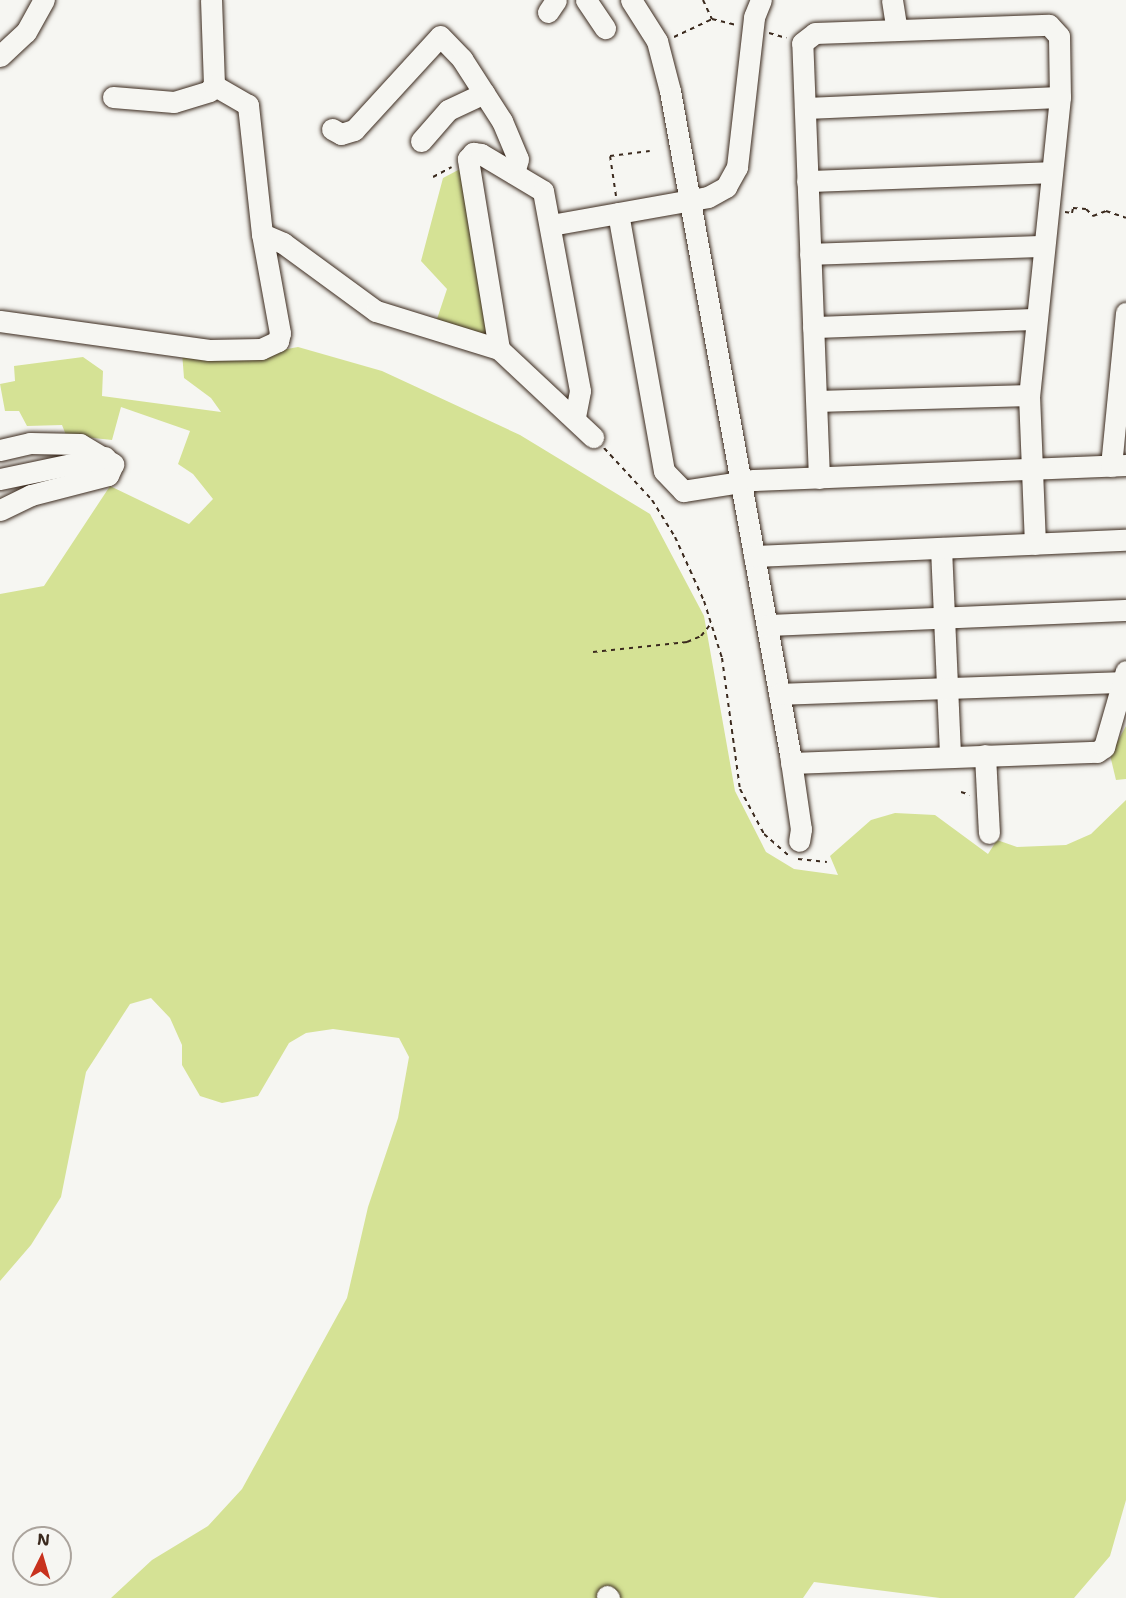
<!DOCTYPE html>
<html>
<head>
<meta charset="utf-8">
<style>
  body { margin:0 }
  #map { position:relative; width:1126px; height:1598px; overflow:hidden; background:#f6f6f2; font-family:"Shantell Sans",sans-serif }
  div>[style] { position:absolute }
  .green>* { inset:0; background:#d5e295 }
  .path>* { height:2px; margin-top:-1px; transform-origin:0; background:repeating-linear-gradient(90deg,#3b2a1e 0 4.5px,transparent 0 9px) }
  .roads { filter:drop-shadow(0 0 2px #3b2a1e) drop-shadow(0 0 2px #3b2a1e) }
  .minor>* { height:21px; margin:-10.5px; padding:0 10.5px; transform-origin:10.5px; border-radius:10.5px; background:#f6f6f2 }
  span { translate:-50% -50%; white-space:nowrap; text-align:center; line-height:1.15; -webkit-text-stroke:4.5px #f6f6f2; paint-order:stroke }
  .north { position:absolute; left:12px; top:1526px; width:60px; height:60px; box-sizing:border-box; background:#f6f6f2; border:2px solid #aba49d; border-radius:50%; rotate:5deg; font-size:16px; font-weight:700; line-height:24px; text-align:center; color:#3b2a1e }
  .north::after { content:''; display:block; margin:auto; width:21px; height:27px; background:#c8321e; clip-path:polygon(50% 0,100% 100%,50% 72%,0 100%) }
</style>
</head>
<body>
<div id="map">
  <div class="green">
    <i style="clip-path:polygon(462px 168px,490px 336px,436px 322px,447px 289px,421px 261px,443px 178px)"></i>
    <i style="clip-path:polygon(298px 347px,382px 371px,520px 435px,650px 514px,704px 616px,735px 791px,766px 852px,794px 869px,838px 875px,830px 856px,871px 820px,895px 813px,935px 815px,988px 854px,997px 840px,1017px 847px,1066px 845px,1091px 834px,1126px 800px,1126px 1500px,1110px 1556px,1074px 1598px,940px 1598px,814px 1582px,803px 1598px,111px 1598px,152px 1560px,208px 1526px,242px 1489px,347px 1298px,368px 1207px,398px 1118px,409px 1057px,399px 1038px,333px 1029px,306px 1033px,289px 1043px,258px 1096px,222px 1103px,200px 1096px,182px 1065px,182px 1045px,170px 1018px,151px 998px,130px 1004px,86px 1072px,61px 1197px,31px 1245px,0 1281px,0 594px,44px 586px,110px 486px,189px 524px,213px 499px,193px 474px,178px 464px,190px 431px,121px 407px,112px 440px,66px 435px,62px 425px,27px 426px,19px 411px,5px 411px,0 384px,15px 381px,14px 366px,83px 357px,103px 371px,102px 396px,221px 412px,211px 398px,184px 378px,182px 352px,249px 356px)"></i>
    <i style="clip-path:polygon(1126px 726px,1126px 779px,1116px 780px,1110px 755px)"></i>
  </div>
  <div class="path">
    <i style="left:703px;top:0;width:21px;rotate:65deg"></i>
    <i style="left:769px;top:33px;width:18px;rotate:16deg"></i>
    <i style="left:674px;top:37px;width:42px;rotate:-25.3deg"></i>
    <i style="left:712px;top:19px;width:25px;rotate:14deg"></i>
    <i style="left:433px;top:177px;width:21px;rotate:-28deg"></i>
    <i style="left:616px;top:196px;width:40px;rotate:-98.5deg"></i>
    <i style="left:610px;top:156px;width:40px;rotate:-7.1deg"></i>
    <i style="left:1065px;top:212px;width:7px;rotate:8deg"></i>
    <i style="left:1072px;top:213px;width:5px;rotate:-79deg"></i>
    <i style="left:1073px;top:208px;width:13px;rotate:4deg"></i>
    <i style="left:1086px;top:209px;width:10px;rotate:45deg"></i>
    <i style="left:1093px;top:216px;width:14px;rotate:-21deg"></i>
    <i style="left:1106px;top:211px;width:21px;rotate:19deg"></i>
    <i style="left:604px;top:448px;width:71px;rotate:47.3deg"></i>
    <i style="left:652px;top:500px;width:44px;rotate:58.1deg"></i>
    <i style="left:675px;top:537px;width:70px;rotate:65.6deg"></i>
    <i style="left:704px;top:601px;width:60px;rotate:72.5deg"></i>
    <i style="left:722px;top:658px;width:132px;rotate:82.2deg"></i>
    <i style="left:740px;top:789px;width:51px;rotate:61.9deg"></i>
    <i style="left:764px;top:834px;width:33px;rotate:41deg"></i>
    <i style="left:593px;top:652px;width:95px;rotate:-6.1deg"></i>
    <i style="left:687px;top:642px;width:15px;rotate:-23deg"></i>
    <i style="left:701px;top:636px;width:14px;rotate:-51deg"></i>
    <i style="left:961px;top:792px;width:9px;rotate:18deg"></i>
    <i style="left:798px;top:859px;width:29px;rotate:6deg"></i>
  </div>
  <div class="roads">
    <div class="minor">
      <i style="left:586px;top:0;width:34px;rotate:56deg"></i>
      <i style="left:631px;top:0;width:49px;rotate:57.6deg"></i>
      <i style="left:657px;top:41px;width:52px;rotate:75.4deg"></i>
      <i style="left:670px;top:91px;width:674px;rotate:79.74deg"></i>
      <i style="left:790px;top:754px;width:76px;rotate:81.7deg"></i>
      <i style="left:801px;top:829px;width:12px;rotate:99deg"></i>
      <i style="left:892px;top:0;width:30px;rotate:81deg"></i>
      <i style="left:548px;top:12px;width:14px;rotate:-56deg"></i>
      <i style="left:0;top:56px;width:35px;rotate:-43deg"></i>
      <i style="left:26px;top:32px;width:37px;rotate:-61deg"></i>
      <i style="left:113px;top:97px;width:61px;rotate:4.7deg"></i>
      <i style="left:174px;top:102px;width:37px;rotate:-17deg"></i>
      <i style="left:209px;top:91px;width:8px;rotate:-50deg"></i>
      <i style="left:214px;top:85px;width:85px;rotate:-92deg"></i>
      <i style="left:805px;top:108px;width:255px;rotate:-2.5deg"></i>
      <i style="left:332px;top:129px;width:10px;rotate:29deg"></i>
      <i style="left:341px;top:134px;width:14px;rotate:-17deg"></i>
      <i style="left:354px;top:130px;width:127px;rotate:-47.5deg"></i>
      <i style="left:440px;top:36px;width:32px;rotate:46deg"></i>
      <i style="left:462px;top:59px;width:74px;rotate:57.2deg"></i>
      <i style="left:502px;top:121px;width:41px;rotate:67.2deg"></i>
      <i style="left:518px;top:159px;width:15px;rotate:106deg"></i>
      <i style="left:421px;top:141px;width:41px;rotate:-48.9deg"></i>
      <i style="left:448px;top:110px;width:40px;rotate:-25deg"></i>
      <i style="left:807px;top:181px;width:245px;rotate:-2.1deg"></i>
      <i style="left:618px;top:213px;width:262px;rotate:79.9deg"></i>
      <i style="left:664px;top:471px;width:28px;rotate:46deg"></i>
      <i style="left:683px;top:491px;width:72px;rotate:-8.8deg"></i>
      <i style="left:754px;top:480px;width:372px;rotate:-2.3deg"></i>
      <i style="left:551px;top:225px;width:159px;rotate:-10.1deg"></i>
      <i style="left:708px;top:197px;width:21px;rotate:-29deg"></i>
      <i style="left:726px;top:187px;width:23px;rotate:-61deg"></i>
      <i style="left:737px;top:167px;width:151px;rotate:-83.5deg"></i>
      <i style="left:754px;top:17px;width:18px;rotate:-68deg"></i>
      <i style="left:262px;top:234px;width:23px;rotate:23deg"></i>
      <i style="left:283px;top:243px;width:115px;rotate:36.2deg"></i>
      <i style="left:376px;top:311px;width:129px;rotate:17.2deg"></i>
      <i style="left:499px;top:349px;width:129px;rotate:43.1deg"></i>
      <i style="left:810px;top:254px;width:234px;rotate:-2deg"></i>
      <i style="left:0;top:321px;width:211px;rotate:7.9deg"></i>
      <i style="left:209px;top:350px;width:52px;rotate:-1.1deg"></i>
      <i style="left:261px;top:349px;width:19px;rotate:-25deg"></i>
      <i style="left:278px;top:341px;width:8px;rotate:-76deg"></i>
      <i style="left:280px;top:333px;width:101px;rotate:-100.3deg"></i>
      <i style="left:262px;top:234px;width:130px;rotate:-96.2deg"></i>
      <i style="left:248px;top:105px;width:39px;rotate:-150deg"></i>
      <i style="left:813px;top:327px;width:223px;rotate:-2.1deg"></i>
      <i style="left:499px;top:349px;width:193px;rotate:-99.3deg"></i>
      <i style="left:468px;top:159px;width:8px;rotate:-50deg"></i>
      <i style="left:473px;top:153px;width:8px;rotate:7deg"></i>
      <i style="left:481px;top:154px;width:72px;rotate:30.8deg"></i>
      <i style="left:543px;top:191px;width:203px;rotate:79.5deg"></i>
      <i style="left:580px;top:391px;width:26px;rotate:101deg"></i>
      <i style="left:817px;top:401px;width:212px;rotate:-1.6deg"></i>
      <i style="left:0;top:450px;width:31px;rotate:-13deg"></i>
      <i style="left:30px;top:443px;width:50px;rotate:1.1deg"></i>
      <i style="left:80px;top:444px;width:39px;rotate:31deg"></i>
      <i style="left:113px;top:464px;width:12px;rotate:114deg"></i>
      <i style="left:108px;top:475px;width:80px;rotate:165.4deg"></i>
      <i style="left:31px;top:495px;width:34px;rotate:154deg"></i>
      <i style="left:1111px;top:466px;width:154px;rotate:-84.4deg"></i>
      <i style="left:819px;top:478px;width:435px;rotate:-92.2deg"></i>
      <i style="left:802px;top:43px;width:16px;rotate:-38deg"></i>
      <i style="left:815px;top:33px;width:234px;rotate:-2deg"></i>
      <i style="left:1049px;top:25px;width:15px;rotate:48deg"></i>
      <i style="left:1059px;top:36px;width:61px;rotate:89.1deg"></i>
      <i style="left:1060px;top:97px;width:300px;rotate:95.9deg"></i>
      <i style="left:1029px;top:395px;width:149px;rotate:87.7deg"></i>
      <i style="left:0;top:479px;width:107px;rotate:-11.8deg"></i>
      <i style="left:941px;top:548px;width:208px;rotate:87.5deg"></i>
      <i style="left:754px;top:556px;width:372px;rotate:-2.5deg"></i>
      <i style="left:767px;top:625px;width:359px;rotate:-2.4deg"></i>
      <i style="left:779px;top:694px;width:344px;rotate:-2deg"></i>
      <i style="left:985px;top:755px;width:78px;rotate:87.1deg"></i>
      <i style="left:791px;top:763px;width:306px;rotate:-2.1deg"></i>
      <i style="left:1097px;top:752px;width:9px;rotate:-36deg"></i>
      <i style="left:1104px;top:747px;width:79px;rotate:-73.9deg"></i>
      <i style="left:607px;top:1596px;width:3px;rotate:45deg"></i>
    </div>
  </div>
  <div class="north">N</div>
</div>
</body>
</html>
